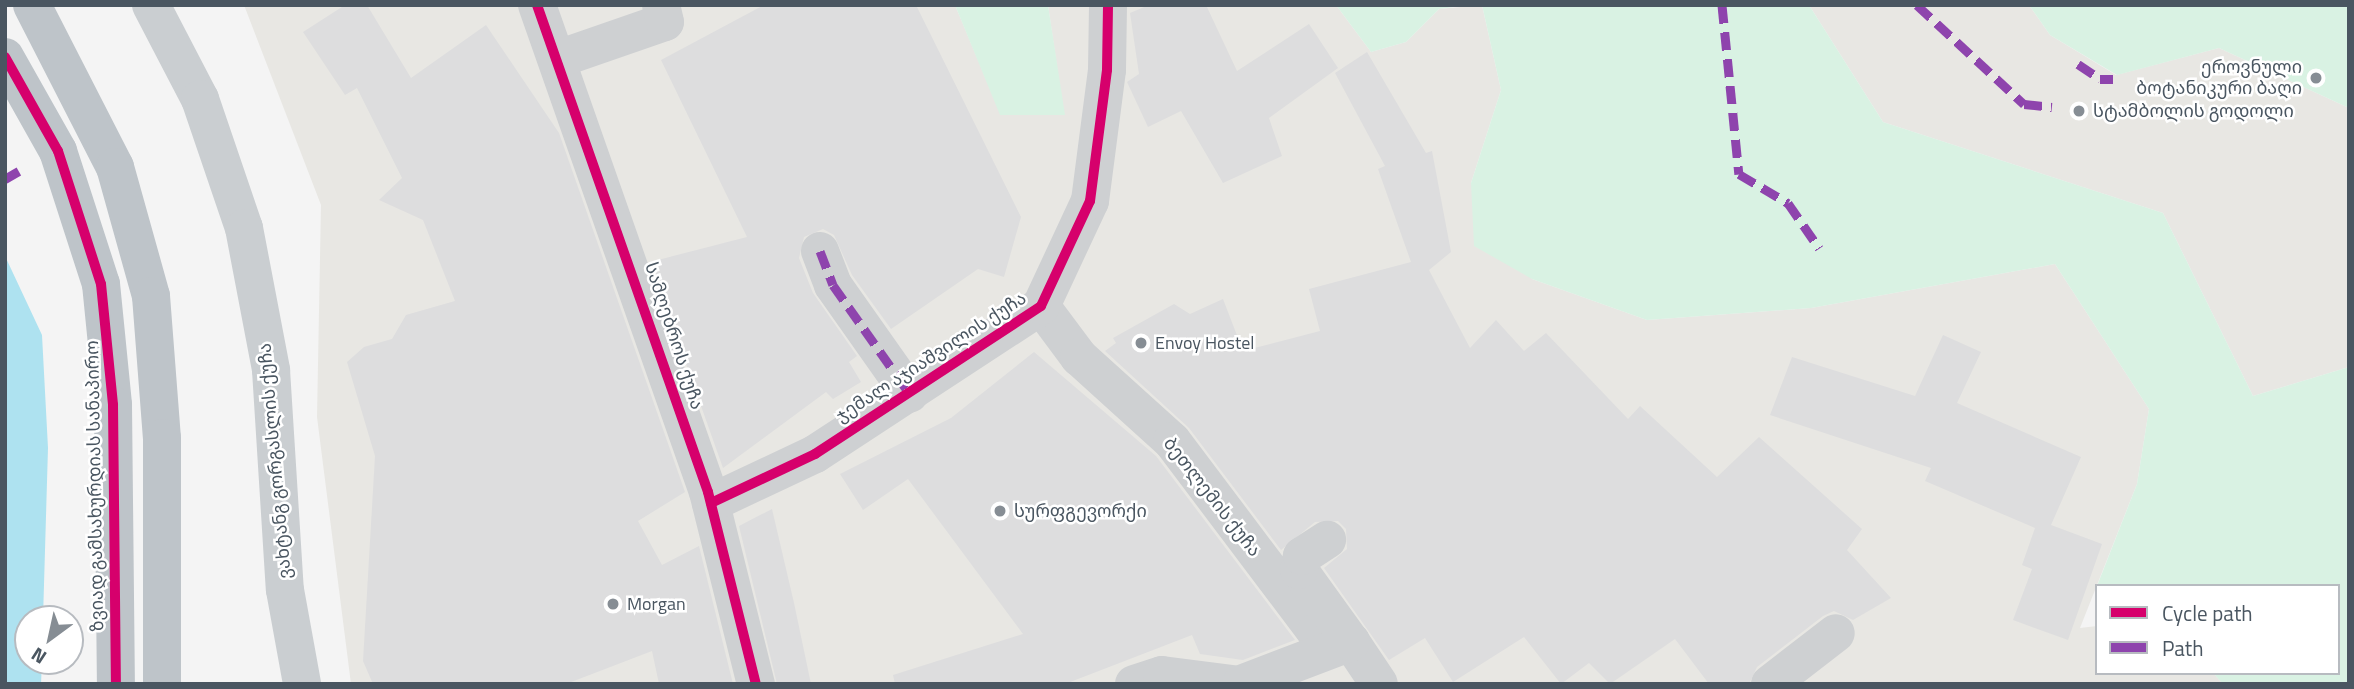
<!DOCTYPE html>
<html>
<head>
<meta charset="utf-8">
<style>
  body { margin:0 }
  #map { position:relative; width:2354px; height:689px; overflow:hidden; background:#f4f4f4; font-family:"Titillium Web","Noto Sans Georgian",sans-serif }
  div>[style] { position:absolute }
  .commercial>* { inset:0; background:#e8e7e3 }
  .green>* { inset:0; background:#d9f2e3 }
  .water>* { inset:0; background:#aee2f0 }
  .building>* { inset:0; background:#ddddde }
  .minor>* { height:38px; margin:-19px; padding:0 19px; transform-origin:19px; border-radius:19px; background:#ced0d2 }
  .major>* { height:38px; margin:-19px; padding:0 19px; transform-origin:19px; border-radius:19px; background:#caced1 }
  .highway>* { height:38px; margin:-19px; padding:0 19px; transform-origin:19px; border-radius:19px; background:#bec4c9 }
  .quiet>* { height:9px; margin-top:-4.5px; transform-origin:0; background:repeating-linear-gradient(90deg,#8e44ad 0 18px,transparent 0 27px) }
  .cycleway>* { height:10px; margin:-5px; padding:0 5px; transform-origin:5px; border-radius:5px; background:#d6006c }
  .dots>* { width:19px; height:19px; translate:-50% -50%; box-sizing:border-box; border:4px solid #fff; border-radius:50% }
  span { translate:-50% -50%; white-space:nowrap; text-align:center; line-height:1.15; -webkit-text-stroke:5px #fff; paint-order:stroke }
  .poi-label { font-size:18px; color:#4a5661 }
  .right { translate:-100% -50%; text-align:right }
  .left { translate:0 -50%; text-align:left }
  .street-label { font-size:18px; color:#4a5661 }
  .frame { position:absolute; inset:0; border:7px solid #4a5661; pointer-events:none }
  .legend { position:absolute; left:2095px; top:584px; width:245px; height:91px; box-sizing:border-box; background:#fff; border:2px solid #b7bbc0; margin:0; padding:9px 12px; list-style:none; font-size:21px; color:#4a5661 }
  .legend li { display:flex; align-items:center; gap:14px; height:35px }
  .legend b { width:35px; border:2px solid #b7bbc0 }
  .north { position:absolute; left:14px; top:605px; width:70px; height:70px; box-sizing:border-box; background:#fff; border:2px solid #b7bbc0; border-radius:50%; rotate:213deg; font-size:19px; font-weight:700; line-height:28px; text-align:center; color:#4a5661 }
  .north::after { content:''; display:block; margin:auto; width:24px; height:32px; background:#868d94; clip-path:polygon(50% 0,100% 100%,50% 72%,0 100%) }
</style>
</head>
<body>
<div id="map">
  <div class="commercial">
    <i style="clip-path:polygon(244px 5px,955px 5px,1001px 115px,1064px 115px,1048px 5px,1336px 5px,1371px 52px,1406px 42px,1439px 9px,1482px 5px,1501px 90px,1471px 183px,1532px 279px,1647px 320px,1811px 308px,2055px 264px,2149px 409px,2137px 484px,2080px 628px,2097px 626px,2097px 673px,2213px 673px,2223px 684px,351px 684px,317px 417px,321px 205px)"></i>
    <i style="clip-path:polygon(1809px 5px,2029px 5px,2050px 35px,2116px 75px,2219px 48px,2349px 108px,2349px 367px,2253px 396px,2163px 213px,1883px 122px)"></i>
  </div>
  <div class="green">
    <i style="clip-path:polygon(955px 5px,1048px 5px,1065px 115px,1000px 115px)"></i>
    <i style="clip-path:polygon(1336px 5px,1468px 5px,1439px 9px,1406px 42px,1371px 52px)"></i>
    <i style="clip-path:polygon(1482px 5px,1809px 5px,1883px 122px,2163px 213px,2253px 396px,2349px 367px,2349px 684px,2223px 684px,2213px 673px,2338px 673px,2338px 586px,2097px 586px,2137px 484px,2149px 409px,2055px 264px,1811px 308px,1647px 320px,1532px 279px,1474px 246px,1471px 183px,1501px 90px)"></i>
    <i style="clip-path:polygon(2029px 5px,2349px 5px,2349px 108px,2219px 48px,2117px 75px,2050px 35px)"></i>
  </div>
  <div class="water">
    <i style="clip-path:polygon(5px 256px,42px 335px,48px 448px,43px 619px,28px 619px,28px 661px,42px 661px,41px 684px,5px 684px)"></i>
  </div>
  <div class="building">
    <i style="clip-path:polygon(345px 5px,367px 5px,411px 78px,486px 25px,559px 133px,685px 492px,638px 521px,662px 565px,699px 546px,733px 684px,659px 684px,652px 651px,566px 684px,373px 684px,363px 661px,375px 456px,347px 362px,364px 347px,392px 339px,406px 315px,455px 301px,423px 220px,379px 200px,402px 178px,357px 88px,345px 95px,303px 32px)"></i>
    <i style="clip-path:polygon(764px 5px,916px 5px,1021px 217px,1004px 277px,978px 269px,891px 329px,852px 275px,834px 235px,823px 229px,804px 237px,799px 258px,813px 293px,857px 356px,849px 362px,861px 382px,833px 399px,826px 392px,723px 468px,650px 262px,747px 237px,661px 60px)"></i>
    <i style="clip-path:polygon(1149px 5px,1206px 5px,1237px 71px,1309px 24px,1338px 68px,1269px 118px,1282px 156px,1223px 183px,1181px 111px,1148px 127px,1127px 82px,1139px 74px,1130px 13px)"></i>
    <i style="clip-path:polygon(1367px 52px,1426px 153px,1432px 151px,1451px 252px,1429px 270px,1470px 348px,1496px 320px,1524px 351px,1546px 333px,1628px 419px,1640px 406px,1717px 477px,1759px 437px,1862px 529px,1847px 550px,1891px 598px,1853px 620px,1834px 611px,1823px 616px,1757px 667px,1749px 684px,1709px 684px,1675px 639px,1610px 684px,1589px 663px,1561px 684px,1524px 637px,1453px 682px,1425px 638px,1389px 660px,1324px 568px,1347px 549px,1346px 529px,1338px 521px,1315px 522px,1281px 550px,1189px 428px,1105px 351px,1116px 343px,1113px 338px,1174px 304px,1190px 314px,1223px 299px,1243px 351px,1320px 331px,1309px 289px,1411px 262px,1378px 169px,1385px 166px,1335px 73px)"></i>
    <i style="clip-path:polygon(1943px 335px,1981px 352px,1957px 403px,2081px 457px,2051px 525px,2102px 544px,2068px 640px,2013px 620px,2032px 569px,2022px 565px,2035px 528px,1925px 481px,1931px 468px,1770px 415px,1792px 357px,1915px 396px)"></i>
    <i style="clip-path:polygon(1034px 352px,1156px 456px,1295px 640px,1243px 660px,1200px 654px,1192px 635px,1065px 684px,895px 684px,893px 675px,1023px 634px,908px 479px,863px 510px,840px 474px,951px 418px)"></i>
    <i style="clip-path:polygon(772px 509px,794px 603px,811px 684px,777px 684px,739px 526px)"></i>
  </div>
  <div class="minor">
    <i style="left:537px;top:5px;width:516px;rotate:70.65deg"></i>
    <i style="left:708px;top:492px;width:198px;rotate:76deg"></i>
    <i style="left:558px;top:59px;width:113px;rotate:-19.1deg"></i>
    <i style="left:665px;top:22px;width:17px;rotate:-103deg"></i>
    <i style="left:820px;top:251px;width:36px;rotate:69deg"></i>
    <i style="left:833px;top:285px;width:133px;rotate:54.8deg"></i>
    <i style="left:1041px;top:306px;width:64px;rotate:53.3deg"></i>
    <i style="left:1079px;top:357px;width:125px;rotate:42.1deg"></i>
    <i style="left:1172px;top:441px;width:239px;rotate:53deg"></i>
    <i style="left:1316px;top:632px;width:36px;rotate:16deg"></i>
    <i style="left:1351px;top:642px;width:50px;rotate:56.3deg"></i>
    <i style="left:711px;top:503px;width:115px;rotate:-25.2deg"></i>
    <i style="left:815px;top:454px;width:270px;rotate:-33.2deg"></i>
    <i style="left:1041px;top:306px;width:116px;rotate:-65deg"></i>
    <i style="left:1090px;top:201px;width:132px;rotate:-82.6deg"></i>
    <i style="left:1107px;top:70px;width:65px;rotate:-89.1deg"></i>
    <i style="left:1134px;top:684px;width:29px;rotate:-18deg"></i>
    <i style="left:1162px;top:675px;width:71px;rotate:7.3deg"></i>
    <i style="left:1241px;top:684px;width:118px;rotate:-20.9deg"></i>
    <i style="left:1351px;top:642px;width:89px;rotate:-125.8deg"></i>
    <i style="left:1299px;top:570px;width:14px;rotate:-78deg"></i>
    <i style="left:1302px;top:556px;width:30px;rotate:-33deg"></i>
    <i style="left:1770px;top:684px;width:83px;rotate:-37.7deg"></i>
  </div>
  <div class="major">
    <i style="left:151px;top:5px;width:106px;rotate:62.5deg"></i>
    <i style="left:200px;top:99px;width:136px;rotate:71.2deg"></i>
    <i style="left:244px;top:228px;width:145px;rotate:79.2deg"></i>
    <i style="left:271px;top:370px;width:220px;rotate:86.4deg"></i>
    <i style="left:285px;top:590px;width:96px;rotate:79.7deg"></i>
  </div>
  <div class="highway">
    <i style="left:32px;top:5px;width:182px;rotate:62.9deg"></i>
    <i style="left:115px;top:167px;width:134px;rotate:74.4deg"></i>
    <i style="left:151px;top:296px;width:142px;rotate:85.6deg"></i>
    <i style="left:162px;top:438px;width:246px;rotate:90deg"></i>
    <i style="left:5px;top:57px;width:108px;rotate:60.6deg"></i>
    <i style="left:58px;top:151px;width:140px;rotate:72.1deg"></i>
    <i style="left:101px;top:284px;width:122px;rotate:84.3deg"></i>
    <i style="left:113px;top:405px;width:279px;rotate:89.4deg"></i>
  </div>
  <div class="quiet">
    <i style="left:1722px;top:5px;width:170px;rotate:84.3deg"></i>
    <i style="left:1739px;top:174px;width:57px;rotate:30.6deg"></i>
    <i style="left:1788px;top:203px;width:55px;rotate:55.4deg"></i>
    <i style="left:1917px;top:5px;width:146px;rotate:42.8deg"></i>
    <i style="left:2024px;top:104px;width:28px;rotate:6deg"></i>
    <i style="left:2078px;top:64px;width:27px;rotate:34deg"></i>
    <i style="left:2100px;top:79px;width:13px"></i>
    <i style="left:5px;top:179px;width:16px;rotate:-30deg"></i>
    <i style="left:820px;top:251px;width:36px;rotate:69deg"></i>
    <i style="left:833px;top:285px;width:133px;rotate:54.8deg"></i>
  </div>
  <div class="cycleway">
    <i style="left:537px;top:5px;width:516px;rotate:70.65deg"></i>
    <i style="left:708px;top:492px;width:198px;rotate:76deg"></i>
    <i style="left:5px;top:57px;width:108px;rotate:60.6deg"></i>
    <i style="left:58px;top:151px;width:140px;rotate:72.1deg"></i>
    <i style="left:101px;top:284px;width:122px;rotate:84.3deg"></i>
    <i style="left:113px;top:405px;width:279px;rotate:89.4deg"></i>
    <i style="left:711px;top:503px;width:115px;rotate:-25.2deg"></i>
    <i style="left:815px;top:454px;width:270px;rotate:-33.2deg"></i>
    <i style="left:1041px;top:306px;width:116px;rotate:-65deg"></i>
    <i style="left:1090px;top:201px;width:132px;rotate:-82.6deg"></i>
    <i style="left:1107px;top:70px;width:65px;rotate:-89.1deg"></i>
  </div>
  <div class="dots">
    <i style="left:2316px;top:78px;background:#868d94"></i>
    <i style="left:2079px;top:111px;background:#868d94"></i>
    <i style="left:1141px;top:343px;background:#868d94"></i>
    <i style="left:1000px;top:511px;background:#868d94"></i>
    <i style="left:613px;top:604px;background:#868d94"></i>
  </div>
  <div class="poi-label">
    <span class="right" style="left:2302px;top:78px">ეროვნული<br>ბოტანიკური ბაღი</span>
    <span class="left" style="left:2093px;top:111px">სტამბოლის გოდოლი</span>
    <span class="left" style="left:1155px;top:343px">Envoy Hostel</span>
    <span class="left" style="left:1014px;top:511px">სურფგევორქი</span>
    <span class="left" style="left:627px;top:604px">Morgan</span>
  </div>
  <div class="street-label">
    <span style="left:674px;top:336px;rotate:72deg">სამღებროს ქუჩა</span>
    <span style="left:931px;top:357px;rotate:-33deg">ჯემალ აჯიაშვილის ქუჩა</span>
    <span style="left:275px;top:461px;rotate:-95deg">ვახტანგ გორგასლის ქუჩა</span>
    <span style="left:95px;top:486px;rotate:-91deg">ზვიად გამსახურდიას სანაპირო</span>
    <span style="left:1212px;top:497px;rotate:52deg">ბეთლემის ქუჩა</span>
  </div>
  <div class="frame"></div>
  <ul class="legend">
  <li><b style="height:9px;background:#d6006c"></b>Cycle path</li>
  <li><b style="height:9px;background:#8e44ad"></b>Path</li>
  </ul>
  <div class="north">N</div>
</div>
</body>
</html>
